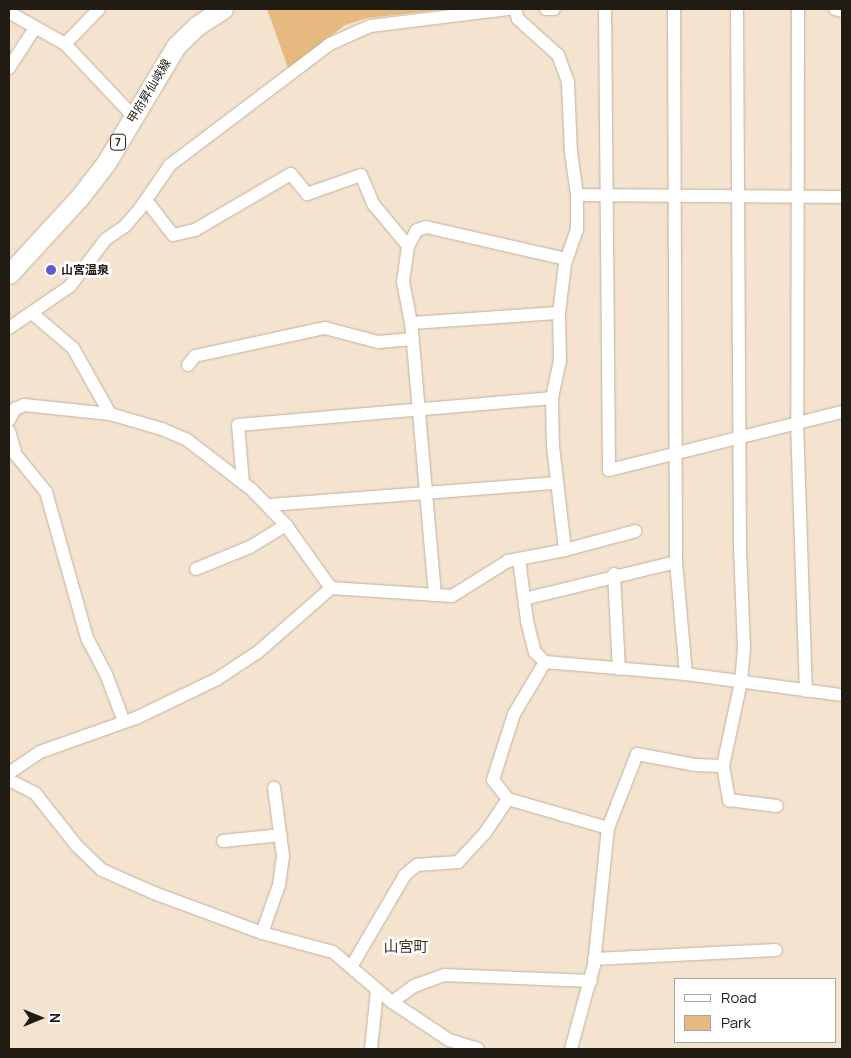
<!DOCTYPE html>
<html>
<head>
<meta charset="utf-8">
<style>
  body { margin:0 }
  #map { position:relative; width:851px; height:1058px; overflow:hidden; background:#f4e4cf; font-family:Manrope,"Noto Sans JP",sans-serif }
  div>[style] { position:absolute }
  .green>* { inset:0; background:#e5b97f }
  .roads { filter:drop-shadow(0 0 1px #c0b19d) drop-shadow(0 0 1px #c0b19d) }
  .minor>* { height:12px; margin:-6px; padding:0 6px; transform-origin:6px; border-radius:6px; background:#fff }
  .primary>* { height:19px; margin:-9.5px; padding:0 9.5px; transform-origin:9.5px; border-radius:9.5px; background:#fff }
  .dots>* { width:14px; height:14px; translate:-50% -50%; box-sizing:border-box; border:2px solid #fff; border-radius:50% }
  span { translate:-50% -50%; white-space:nowrap; text-align:center; line-height:1.15; -webkit-text-stroke:5px #fff; paint-order:stroke }
  .shield-label span { padding:1px 4px; background:#fff; border:1px solid; border-radius:4px; -webkit-text-stroke-width:0 }
  .shield-label { font-size:11px; color:#201b13; font-weight:700 }
  .street-label { font-size:12px; color:#201b13 }
  .poi-label { font-size:12px; color:#201b13; font-weight:700 }
  .left { translate:0 -50%; text-align:left }
  .quarter-label { font-size:15px; color:#3e3221 }
  .frame { position:absolute; inset:0; border:10px solid #201b13; pointer-events:none }
  .legend { position:absolute; left:674px; top:978px; width:162px; height:65px; box-sizing:border-box; background:#fff; border:1px solid #a6a4a1; margin:0; padding:6px 9px; list-style:none; font-size:15px; color:#201b13 }
  .legend li { display:flex; align-items:center; gap:10px; height:25px }
  .legend b { width:25px; border:1px solid #a6a4a1 }
  .north { position:absolute; left:15px; top:993px; width:50px; height:50px; -webkit-text-stroke:4px #fff; paint-order:stroke; rotate:90deg; font-size:14px; font-weight:700; line-height:20px; text-align:center; color:#201b13 }
  .north::after { content:''; display:block; margin:auto; width:18px; height:22px; background:#201b13; clip-path:polygon(50% 0,100% 100%,50% 72%,0 100%) }
</style>
</head>
<body>
<div id="map">
  <div class="green">
    <i style="clip-path:polygon(267px 9px,447px 9px,367px 18px,345px 25px,288px 68px)"></i>
  </div>
  <div class="roads">
    <div class="minor">
      <i style="left:10px;top:9px;width:5px;rotate:68deg"></i>
      <i style="left:12px;top:14px;width:61px;rotate:29.5deg"></i>
      <i style="left:65px;top:44px;width:100px;rotate:46.6deg"></i>
      <i style="left:546px;top:9px;width:8px"></i>
      <i style="left:605px;top:9px;width:461px;rotate:89.5deg"></i>
      <i style="left:609px;top:470px;width:240px;rotate:-14deg"></i>
      <i style="left:674px;top:9px;width:553px;rotate:89.79deg"></i>
      <i style="left:676px;top:562px;width:112px;rotate:84.9deg"></i>
      <i style="left:737px;top:9px;width:540px;rotate:89.68deg"></i>
      <i style="left:740px;top:549px;width:99px;rotate:87.7deg"></i>
      <i style="left:744px;top:648px;width:34px;rotate:95deg"></i>
      <i style="left:741px;top:682px;width:86px;rotate:102.1deg"></i>
      <i style="left:723px;top:766px;width:35px;rotate:80deg"></i>
      <i style="left:729px;top:800px;width:48px;rotate:7.1deg"></i>
      <i style="left:798px;top:9px;width:414px;rotate:90.1deg"></i>
      <i style="left:797px;top:423px;width:268px;rotate:88.1deg"></i>
      <i style="left:835px;top:9px;width:7px;rotate:16deg"></i>
      <i style="left:65px;top:44px;width:49px;rotate:-45.8deg"></i>
      <i style="left:9px;top:68px;width:48px;rotate:-57deg"></i>
      <i style="left:577px;top:195px;width:265px;rotate:0.4deg"></i>
      <i style="left:146px;top:200px;width:44px;rotate:52.4deg"></i>
      <i style="left:173px;top:235px;width:23px;rotate:-13deg"></i>
      <i style="left:195px;top:230px;width:111px;rotate:-30.3deg"></i>
      <i style="left:291px;top:174px;width:26px;rotate:51deg"></i>
      <i style="left:307px;top:194px;width:57px;rotate:-19.4deg"></i>
      <i style="left:361px;top:175px;width:33px;rotate:67deg"></i>
      <i style="left:374px;top:205px;width:53px;rotate:50.3deg"></i>
      <i style="left:33px;top:314px;width:52px;rotate:40.4deg"></i>
      <i style="left:73px;top:348px;width:76px;rotate:60.7deg"></i>
      <i style="left:110px;top:414px;width:54px;rotate:16.1deg"></i>
      <i style="left:162px;top:429px;width:26px;rotate:23deg"></i>
      <i style="left:186px;top:439px;width:82px;rotate:37.6deg"></i>
      <i style="left:251px;top:489px;width:50px;rotate:45.8deg"></i>
      <i style="left:286px;top:525px;width:77px;rotate:54.5deg"></i>
      <i style="left:331px;top:588px;width:121px;rotate:3.8deg"></i>
      <i style="left:452px;top:596px;width:66px;rotate:-32deg"></i>
      <i style="left:508px;top:561px;width:58px;rotate:-10.9deg"></i>
      <i style="left:565px;top:550px;width:104px;rotate:-96.6deg"></i>
      <i style="left:553px;top:447px;width:49px;rotate:-91.2deg"></i>
      <i style="left:552px;top:398px;width:38px;rotate:-78deg"></i>
      <i style="left:560px;top:361px;width:48px;rotate:-91.2deg"></i>
      <i style="left:559px;top:313px;width:49px;rotate:-83deg"></i>
      <i style="left:565px;top:264px;width:36px;rotate:-71deg"></i>
      <i style="left:577px;top:230px;width:35px;rotate:-90deg"></i>
      <i style="left:577px;top:195px;width:43px;rotate:-97.9deg"></i>
      <i style="left:571px;top:152px;width:70px;rotate:-92.5deg"></i>
      <i style="left:568px;top:82px;width:29px;rotate:-110deg"></i>
      <i style="left:558px;top:55px;width:54px;rotate:-138deg"></i>
      <i style="left:518px;top:19px;width:10px;rotate:-107deg"></i>
      <i style="left:411px;top:323px;width:42px;rotate:-101deg"></i>
      <i style="left:403px;top:282px;width:36px;rotate:-82deg"></i>
      <i style="left:408px;top:246px;width:18px;rotate:-61deg"></i>
      <i style="left:417px;top:230px;width:9px;rotate:-18deg"></i>
      <i style="left:426px;top:227px;width:144px;rotate:12.9deg"></i>
      <i style="left:9px;top:328px;width:74px;rotate:-34.5deg"></i>
      <i style="left:70px;top:286px;width:59px;rotate:-52.5deg"></i>
      <i style="left:106px;top:239px;width:23px;rotate:-34deg"></i>
      <i style="left:125px;top:226px;width:21px;rotate:-49deg"></i>
      <i style="left:139px;top:210px;width:55px;rotate:-55.4deg"></i>
      <i style="left:170px;top:165px;width:201px;rotate:-37.1deg"></i>
      <i style="left:330px;top:44px;width:44px;rotate:-24.2deg"></i>
      <i style="left:370px;top:26px;width:139px;rotate:-7deg"></i>
      <i style="left:188px;top:365px;width:11px;rotate:-52deg"></i>
      <i style="left:195px;top:356px;width:133px;rotate:-12.2deg"></i>
      <i style="left:325px;top:328px;width:55px;rotate:14.8deg"></i>
      <i style="left:378px;top:342px;width:35px;rotate:-5deg"></i>
      <i style="left:9px;top:420px;width:13px;rotate:-61deg"></i>
      <i style="left:15px;top:409px;width:10px;rotate:-24deg"></i>
      <i style="left:24px;top:405px;width:86px;rotate:6deg"></i>
      <i style="left:9px;top:431px;width:25px;rotate:74deg"></i>
      <i style="left:16px;top:455px;width:48px;rotate:51deg"></i>
      <i style="left:46px;top:492px;width:152px;rotate:74.3deg"></i>
      <i style="left:87px;top:638px;width:41px;rotate:62.2deg"></i>
      <i style="left:106px;top:674px;width:51px;rotate:69.4deg"></i>
      <i style="left:243px;top:483px;width:58px;rotate:-94.9deg"></i>
      <i style="left:238px;top:425px;width:315px;rotate:-4.9deg"></i>
      <i style="left:269px;top:505px;width:289px;rotate:-4.4deg"></i>
      <i style="left:565px;top:550px;width:73px;rotate:-15deg"></i>
      <i style="left:519px;top:559px;width:63px;rotate:82.6deg"></i>
      <i style="left:527px;top:621px;width:32px;rotate:76deg"></i>
      <i style="left:535px;top:652px;width:14px;rotate:45deg"></i>
      <i style="left:545px;top:662px;width:142px;rotate:4.9deg"></i>
      <i style="left:686px;top:674px;width:157px;rotate:7.7deg"></i>
      <i style="left:196px;top:569px;width:58px;rotate:-22.2deg"></i>
      <i style="left:250px;top:547px;width:42px;rotate:-31.4deg"></i>
      <i style="left:614px;top:574px;width:95px;rotate:87deg"></i>
      <i style="left:435px;top:595px;width:273px;rotate:-95deg"></i>
      <i style="left:411px;top:323px;width:148px;rotate:-3.9deg"></i>
      <i style="left:524px;top:599px;width:156px;rotate:-13.7deg"></i>
      <i style="left:545px;top:662px;width:61px;rotate:120.8deg"></i>
      <i style="left:514px;top:714px;width:69px;rotate:107.7deg"></i>
      <i style="left:493px;top:780px;width:24px;rotate:52deg"></i>
      <i style="left:508px;top:799px;width:104px;rotate:16.2deg"></i>
      <i style="left:9px;top:773px;width:37px;rotate:-34deg"></i>
      <i style="left:40px;top:752px;width:102px;rotate:-19.5deg"></i>
      <i style="left:136px;top:718px;width:90px;rotate:-25.7deg"></i>
      <i style="left:217px;top:679px;width:49px;rotate:-33.4deg"></i>
      <i style="left:258px;top:652px;width:97px;rotate:-41.2deg"></i>
      <i style="left:9px;top:780px;width:29px;rotate:27deg"></i>
      <i style="left:35px;top:793px;width:66px;rotate:51.7deg"></i>
      <i style="left:76px;top:845px;width:36px;rotate:44deg"></i>
      <i style="left:102px;top:870px;width:57px;rotate:23.9deg"></i>
      <i style="left:154px;top:893px;width:115px;rotate:20.3deg"></i>
      <i style="left:262px;top:933px;width:73px;rotate:15deg"></i>
      <i style="left:333px;top:952px;width:77px;rotate:40.3deg"></i>
      <i style="left:392px;top:1002px;width:69px;rotate:33.7deg"></i>
      <i style="left:449px;top:1040px;width:30px;rotate:17deg"></i>
      <i style="left:223px;top:841px;width:58px;rotate:-5.9deg"></i>
      <i style="left:262px;top:933px;width:51px;rotate:-70.5deg"></i>
      <i style="left:279px;top:885px;width:29px;rotate:-82deg"></i>
      <i style="left:283px;top:856px;width:69px;rotate:-97.5deg"></i>
      <i style="left:594px;top:959px;width:182px;rotate:-2.8deg"></i>
      <i style="left:351px;top:967px;width:107px;rotate:-59.6deg"></i>
      <i style="left:405px;top:875px;width:16px;rotate:-40deg"></i>
      <i style="left:417px;top:865px;width:41px;rotate:-4.2deg"></i>
      <i style="left:458px;top:862px;width:40px;rotate:-47deg"></i>
      <i style="left:485px;top:833px;width:41px;rotate:-55.9deg"></i>
      <i style="left:392px;top:1002px;width:27px;rotate:-36deg"></i>
      <i style="left:414px;top:986px;width:32px;rotate:-20deg"></i>
      <i style="left:444px;top:975px;width:147px;rotate:2.3deg"></i>
      <i style="left:371px;top:1049px;width:59px;rotate:-84.2deg"></i>
      <i style="left:571px;top:1049px;width:87px;rotate:-74.7deg"></i>
      <i style="left:594px;top:965px;width:138px;rotate:-84.2deg"></i>
      <i style="left:608px;top:828px;width:79px;rotate:-68.6deg"></i>
      <i style="left:637px;top:754px;width:60px;rotate:10.6deg"></i>
      <i style="left:696px;top:765px;width:27px;rotate:2deg"></i>
    </div>
    <div class="primary">
      <i style="left:9px;top:274px;width:103px;rotate:-47.4deg"></i>
      <i style="left:79px;top:198px;width:44px;rotate:-52.4deg"></i>
      <i style="left:106px;top:163px;width:136px;rotate:-59.1deg"></i>
      <i style="left:176px;top:46px;width:30px;rotate:-44deg"></i>
      <i style="left:198px;top:25px;width:30px;rotate:-33deg"></i>
    </div>
  </div>
  <div class="dots">
    <i style="left:51px;top:270px;background:#5e5bd3"></i>
  </div>
  <div class="shield-label">
    <span style="left:118px;top:142px">7</span>
  </div>
  <div class="street-label">
    <span style="left:149px;top:91px;rotate:-59deg">甲府昇仙峡線</span>
  </div>
  <div class="poi-label">
    <span class="left" style="left:61px;top:270px">山宮温泉</span>
  </div>
  <div class="quarter-label">
    <span style="left:406px;top:947px">山宮町</span>
  </div>
  <div class="frame"></div>
  <ul class="legend">
  <li><b style="height:6px;background:#fff"></b>Road</li>
  <li><b style="height:14px;background:#e5b97f"></b>Park</li>
  </ul>
  <div class="north">N</div>
</div>
</body>
</html>
